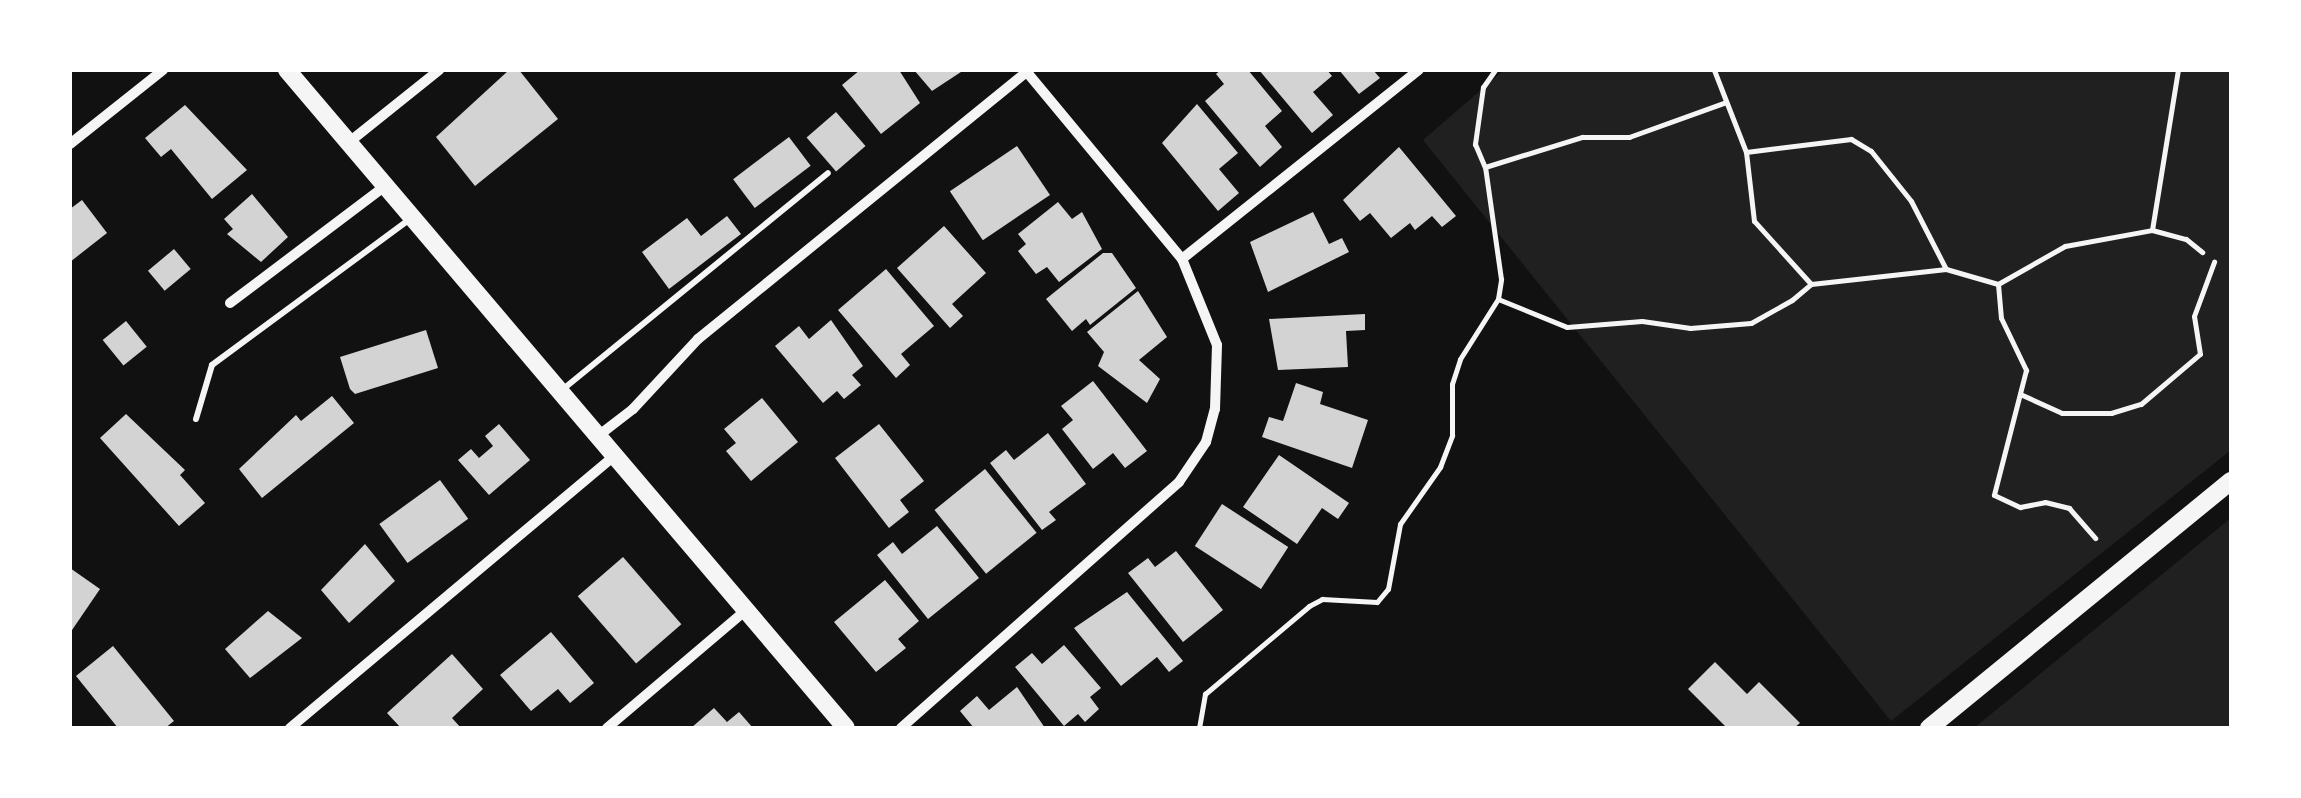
<!DOCTYPE html>
<html>
<head>
<meta charset="utf-8">
<style>
  body { margin:0 }
  #map { position:relative; width:2301px; height:798px; overflow:hidden; background:#111; font-family:Inter,sans-serif }
  div>[style] { position:absolute }
  .green>* { inset:0; background:#202020 }
  .building>* { inset:0; background:#d3d3d3; transform-origin:0 0 }
  .path>* { height:5px; margin:-2.5px; padding:0 2.5px; transform-origin:2.5px; border-radius:2.5px; background:#f5f5f5 }
  .service>* { height:6px; margin:-3px; padding:0 3px; transform-origin:3px; border-radius:3px; background:#f5f5f5 }
  .minor>* { height:10px; margin:-5px; padding:0 5px; transform-origin:5px; border-radius:5px; background:#f5f5f5 }
  .tertiary>* { height:18px; margin:-9px; padding:0 9px; transform-origin:9px; border-radius:9px; background:#f5f5f5 }
  span { translate:-50% -50%; white-space:nowrap; text-align:center; line-height:1.15; -webkit-text-stroke:8px #fff; paint-order:stroke }
  .frame { position:absolute; inset:0; border:72px solid #fff; pointer-events:none }
</style>
</head>
<body>
<div id="map">
  <div class="green">
    <i style="clip-path:polygon(1504px 70px,2231px 70px,2231px 450px,1891px 721px,1423px 140px)"></i>
    <i style="clip-path:polygon(2231px 518px,2231px 728px,1974px 728px)"></i>
  </div>
  <div class="building">
    <i style="clip-path:polygon(509px 70px,519px 70px,558px 119px,475px 186px,436px 137px)"></i>
    <i style="clip-path:polygon(860px 70px,899px 70px,920px 103px,881px 134px,842px 85px)"></i>
    <i style="clip-path:polygon(914px 70px,964px 70px,932px 91px)"></i>
    <i style="clip-path:polygon(1221px 70px,1248px 70px,1282px 111px,1265px 126px,1282px 147px,1260px 167px,1205px 101px,1224px 84px,1216px 74px)"></i>
    <i style="clip-path:polygon(1259px 70px,1327px 70px,1332px 76px,1313px 92px,1333px 115px,1312px 133px)"></i>
    <i style="clip-path:polygon(1339px 70px,1373px 70px,1380px 78px,1359px 94px)"></i>
    <i style="clip-path:polygon(1197px 104px,1238px 153px,1219px 169px,1239px 193px,1218px 211px,1162px 143px)"></i>
    <i style="clip-path:polygon(185px 105px,247px 170px,212px 199px,171px 149px,161px 157px,145px 138px)"></i>
    <i style="left:836px;top:112px;width:45px;height:39px;rotate:49deg"></i>
    <i style="left:789px;top:137px;width:36px;height:70px;rotate:53deg"></i>
    <i style="left:1017px;top:146px;width:59px;height:81px;rotate:56deg"></i>
    <i style="clip-path:polygon(1399px 147px,1456px 216px,1442px 227px,1432px 216px,1415px 230px,1410px 223px,1391px 238px,1370px 213px,1360px 221px,1343px 200px)"></i>
    <i style="clip-path:polygon(252px 194px,288px 237px,261px 262px,227px 234px,233px 229px,224px 219px)"></i>
    <i style="clip-path:polygon(82px 200px,107px 233px,70px 262px,70px 209px)"></i>
    <i style="clip-path:polygon(1058px 202px,1072px 219px,1082px 212px,1102px 249px,1059px 282px,1047px 267px,1036px 274px,1018px 251px,1026px 244px,1018px 234px)"></i>
    <i style="clip-path:polygon(1313px 212px,1329px 244px,1342px 238px,1349px 252px,1268px 292px,1250px 242px)"></i>
    <i style="clip-path:polygon(727px 216px,741px 234px,669px 289px,642px 252px,687px 218px,701px 236px)"></i>
    <i style="clip-path:polygon(944px 226px,986px 273px,952px 304px,963px 316px,950px 328px,897px 268px)"></i>
    <i style="left:174px;top:249px;width:26px;height:34px;rotate:50deg"></i>
    <i style="clip-path:polygon(1103px 253px,1112px 253px,1136px 288px,1090px 325px,1086px 319px,1072px 331px,1046px 299px)"></i>
    <i style="clip-path:polygon(886px 269px,934px 326px,901px 354px,910px 365px,896px 378px,838px 310px)"></i>
    <i style="clip-path:polygon(1138px 291px,1167px 337px,1139px 360px,1160px 379px,1147px 403px,1098px 366px,1104px 352px,1087px 332px)"></i>
    <i style="clip-path:polygon(1365px 314px,1365px 330px,1346px 331px,1348px 367px,1278px 370px,1269px 319px)"></i>
    <i style="clip-path:polygon(831px 320px,863px 366px,852px 375px,861px 385px,844px 399px,837px 391px,823px 403px,775px 346px,799px 326px,809px 339px)"></i>
    <i style="left:126px;top:321px;width:33px;height:30px;rotate:51deg"></i>
    <i style="clip-path:polygon(426px 330px,438px 368px,355px 394px,350px 389px,340px 357px)"></i>
    <i style="clip-path:polygon(1093px 381px,1147px 451px,1125px 468px,1113px 453px,1093px 469px,1062px 429px,1073px 420px,1061px 406px)"></i>
    <i style="clip-path:polygon(1296px 383px,1323px 392px,1320px 404px,1368px 420px,1352px 468px,1262px 437px,1269px 417px,1283px 421px)"></i>
    <i style="clip-path:polygon(332px 396px,354px 423px,262px 498px,239px 469px,296px 415px,301px 421px)"></i>
    <i style="clip-path:polygon(762px 398px,798px 442px,751px 481px,726px 451px,736px 443px,724px 429px)"></i>
    <i style="clip-path:polygon(126px 414px,185px 470px,180px 475px,205px 503px,179px 526px,100px 438px)"></i>
    <i style="clip-path:polygon(499px 424px,530px 460px,489px 495px,458px 460px,471px 449px,479px 458px,493px 446px,485px 436px)"></i>
    <i style="clip-path:polygon(879px 424px,924px 481px,900px 500px,909px 512px,889px 528px,835px 458px)"></i>
    <i style="clip-path:polygon(1048px 433px,1086px 484px,1049px 512px,1056px 520px,1042px 530px,990px 463px,1006px 450px,1014px 460px)"></i>
    <i style="clip-path:polygon(1279px 455px,1349px 503px,1338px 519px,1322px 508px,1297px 544px,1243px 507px)"></i>
    <i style="left:985px;top:469px;width:82px;height:65px;rotate:51deg"></i>
    <i style="left:440px;top:480px;width:48px;height:75px;rotate:54deg"></i>
    <i style="left:1222px;top:504px;width:79px;height:50px;rotate:33deg"></i>
    <i style="clip-path:polygon(937px 526px,979px 578px,928px 619px,877px 555px,893px 542px,902px 554px)"></i>
    <i style="clip-path:polygon(365px 544px,395px 581px,349px 623px,321px 590px)"></i>
    <i style="clip-path:polygon(1176px 551px,1223px 610px,1183px 642px,1128px 573px,1148px 558px,1155px 567px)"></i>
    <i style="left:623px;top:557px;width:89px;height:60px;rotate:49deg"></i>
    <i style="clip-path:polygon(70px 568px,100px 589px,70px 633px)"></i>
    <i style="clip-path:polygon(885px 580px,919px 621px,898px 639px,906px 648px,876px 672px,834px 622px)"></i>
    <i style="clip-path:polygon(1127px 592px,1183px 661px,1169px 672px,1157px 657px,1121px 686px,1074px 628px)"></i>
    <i style="clip-path:polygon(268px 611px,302px 638px,250px 678px,225px 649px)"></i>
    <i style="clip-path:polygon(551px 632px,594px 683px,570px 703px,558px 689px,531px 711px,500px 675px)"></i>
    <i style="clip-path:polygon(1064px 645px,1101px 688px,1090px 697px,1099px 709px,1085px 722px,1078px 714px,1064px 726px,1015px 667px,1032px 653px,1042px 664px)"></i>
    <i style="clip-path:polygon(113px 646px,174px 721px,165px 728px,118px 728px,76px 676px)"></i>
    <i style="clip-path:polygon(452px 654px,483px 689px,452px 718px,461px 728px,401px 728px,387px 713px)"></i>
    <i style="clip-path:polygon(1715px 662px,1747px 694px,1759px 682px,1800px 723px,1794px 728px,1727px 728px,1688px 689px)"></i>
    <i style="clip-path:polygon(1017px 687px,1045px 728px,974px 728px,960px 711px,977px 696px,989px 710px)"></i>
    <i style="clip-path:polygon(714px 708px,727px 722px,739px 712px,753px 728px,691px 728px)"></i>
  </div>
  <div class="path">
    <i style="left:1495px;top:70px;width:21px;rotate:125deg"></i>
    <i style="left:1483px;top:87px;width:58px;rotate:98deg"></i>
    <i style="left:1475px;top:144px;width:25px;rotate:67deg"></i>
    <i style="left:1485px;top:167px;width:102px;rotate:-17.2deg"></i>
    <i style="left:1582px;top:137px;width:47px"></i>
    <i style="left:1629px;top:137px;width:103px;rotate:-19.8deg"></i>
    <i style="left:1714px;top:70px;width:88px;rotate:68.7deg"></i>
    <i style="left:1746px;top:152px;width:106px;rotate:-7.1deg"></i>
    <i style="left:1851px;top:139px;width:23px;rotate:31deg"></i>
    <i style="left:1871px;top:151px;width:64px;rotate:51.3deg"></i>
    <i style="left:1911px;top:201px;width:76px;rotate:62.8deg"></i>
    <i style="left:2152px;top:230px;width:162px;rotate:-80.8deg"></i>
    <i style="left:1811px;top:284px;width:136px;rotate:-6.3deg"></i>
    <i style="left:1946px;top:269px;width:54px;rotate:16.1deg"></i>
    <i style="left:1998px;top:284px;width:77px;rotate:-29.6deg"></i>
    <i style="left:2065px;top:246px;width:88px;rotate:-10.4deg"></i>
    <i style="left:2152px;top:230px;width:35px;rotate:15deg"></i>
    <i style="left:2186px;top:239px;width:21px;rotate:39deg"></i>
    <i style="left:1998px;top:284px;width:34px;rotate:85deg"></i>
    <i style="left:2001px;top:318px;width:58px;rotate:64.3deg"></i>
    <i style="left:2026px;top:370px;width:129px;rotate:104.4deg"></i>
    <i style="left:1994px;top:495px;width:29px;rotate:25deg"></i>
    <i style="left:2020px;top:507px;width:25px;rotate:-11deg"></i>
    <i style="left:2045px;top:502px;width:25px;rotate:14deg"></i>
    <i style="left:2069px;top:508px;width:40px;rotate:49deg"></i>
    <i style="left:1498px;top:299px;width:74px;rotate:22.1deg"></i>
    <i style="left:1567px;top:327px;width:75px;rotate:-4.6deg"></i>
    <i style="left:1642px;top:321px;width:49px;rotate:8.3deg"></i>
    <i style="left:1690px;top:328px;width:61px;rotate:-4.7deg"></i>
    <i style="left:1751px;top:323px;width:47px;rotate:-29.3deg"></i>
    <i style="left:1792px;top:300px;width:25px;rotate:-40deg"></i>
    <i style="left:1811px;top:284px;width:85px;rotate:-132.1deg"></i>
    <i style="left:1754px;top:221px;width:69px;rotate:-96.6deg"></i>
    <i style="left:2020px;top:394px;width:46px;rotate:24.3deg"></i>
    <i style="left:2062px;top:413px;width:49px"></i>
    <i style="left:2111px;top:413px;width:31px;rotate:-17deg"></i>
    <i style="left:2141px;top:404px;width:77px;rotate:-40.3deg"></i>
    <i style="left:2200px;top:354px;width:38px;rotate:-99deg"></i>
    <i style="left:2194px;top:316px;width:58px;rotate:-69.7deg"></i>
    <i style="left:1199px;top:728px;width:35px;rotate:-80deg"></i>
    <i style="left:1205px;top:694px;width:136px;rotate:-40.2deg"></i>
    <i style="left:1309px;top:606px;width:15px;rotate:-28deg"></i>
    <i style="left:1322px;top:599px;width:55px;rotate:3.1deg"></i>
    <i style="left:1377px;top:602px;width:17px;rotate:-50deg"></i>
    <i style="left:1388px;top:589px;width:66px;rotate:-79.5deg"></i>
    <i style="left:1400px;top:524px;width:70px;rotate:-54.9deg"></i>
    <i style="left:1440px;top:467px;width:34px;rotate:-69deg"></i>
    <i style="left:1452px;top:435px;width:51px;rotate:-90deg"></i>
    <i style="left:1452px;top:384px;width:26px;rotate:-72deg"></i>
    <i style="left:1460px;top:359px;width:71px;rotate:-57.7deg"></i>
    <i style="left:1498px;top:299px;width:20px;rotate:-81deg"></i>
    <i style="left:1501px;top:279px;width:113px;rotate:-98.1deg"></i>
  </div>
  <div class="service">
    <i style="left:562px;top:390px;width:343px;rotate:-39.2deg"></i>
    <i style="left:196px;top:419px;width:56px;rotate:-73.5deg"></i>
    <i style="left:212px;top:365px;width:246px;rotate:-36.4deg"></i>
  </div>
  <div class="minor">
    <i style="left:348px;top:143px;width:117px;rotate:-38.7deg"></i>
    <i style="left:70px;top:144px;width:119px;rotate:-38.5deg"></i>
    <i style="left:1182px;top:259px;width:303px;rotate:-38.6deg"></i>
    <i style="left:230px;top:303px;width:193px;rotate:-37deg"></i>
    <i style="left:598px;top:436px;width:44px;rotate:-37.6deg"></i>
    <i style="left:633px;top:409px;width:96px;rotate:-47.1deg"></i>
    <i style="left:698px;top:339px;width:427px;rotate:-39.1deg"></i>
    <i style="left:290px;top:728px;width:424px;rotate:-40deg"></i>
    <i style="left:607px;top:728px;width:182px;rotate:-40.3deg"></i>
    <i style="left:901px;top:728px;width:371px;rotate:-41.5deg"></i>
    <i style="left:1179px;top:482px;width:48px;rotate:-56deg"></i>
    <i style="left:1206px;top:442px;width:34px;rotate:-75deg"></i>
    <i style="left:1215px;top:409px;width:64px;rotate:-88.2deg"></i>
    <i style="left:1217px;top:345px;width:93px;rotate:-112.1deg"></i>
    <i style="left:1182px;top:259px;width:243px;rotate:-129.7deg"></i>
  </div>
  <div class="tertiary">
    <i style="left:287px;top:70px;width:863px;rotate:49.65deg"></i>
    <i style="left:1929px;top:728px;width:390px;rotate:-39.3deg"></i>
  </div>
  <div class="frame"></div>
</div>
</body>
</html>
